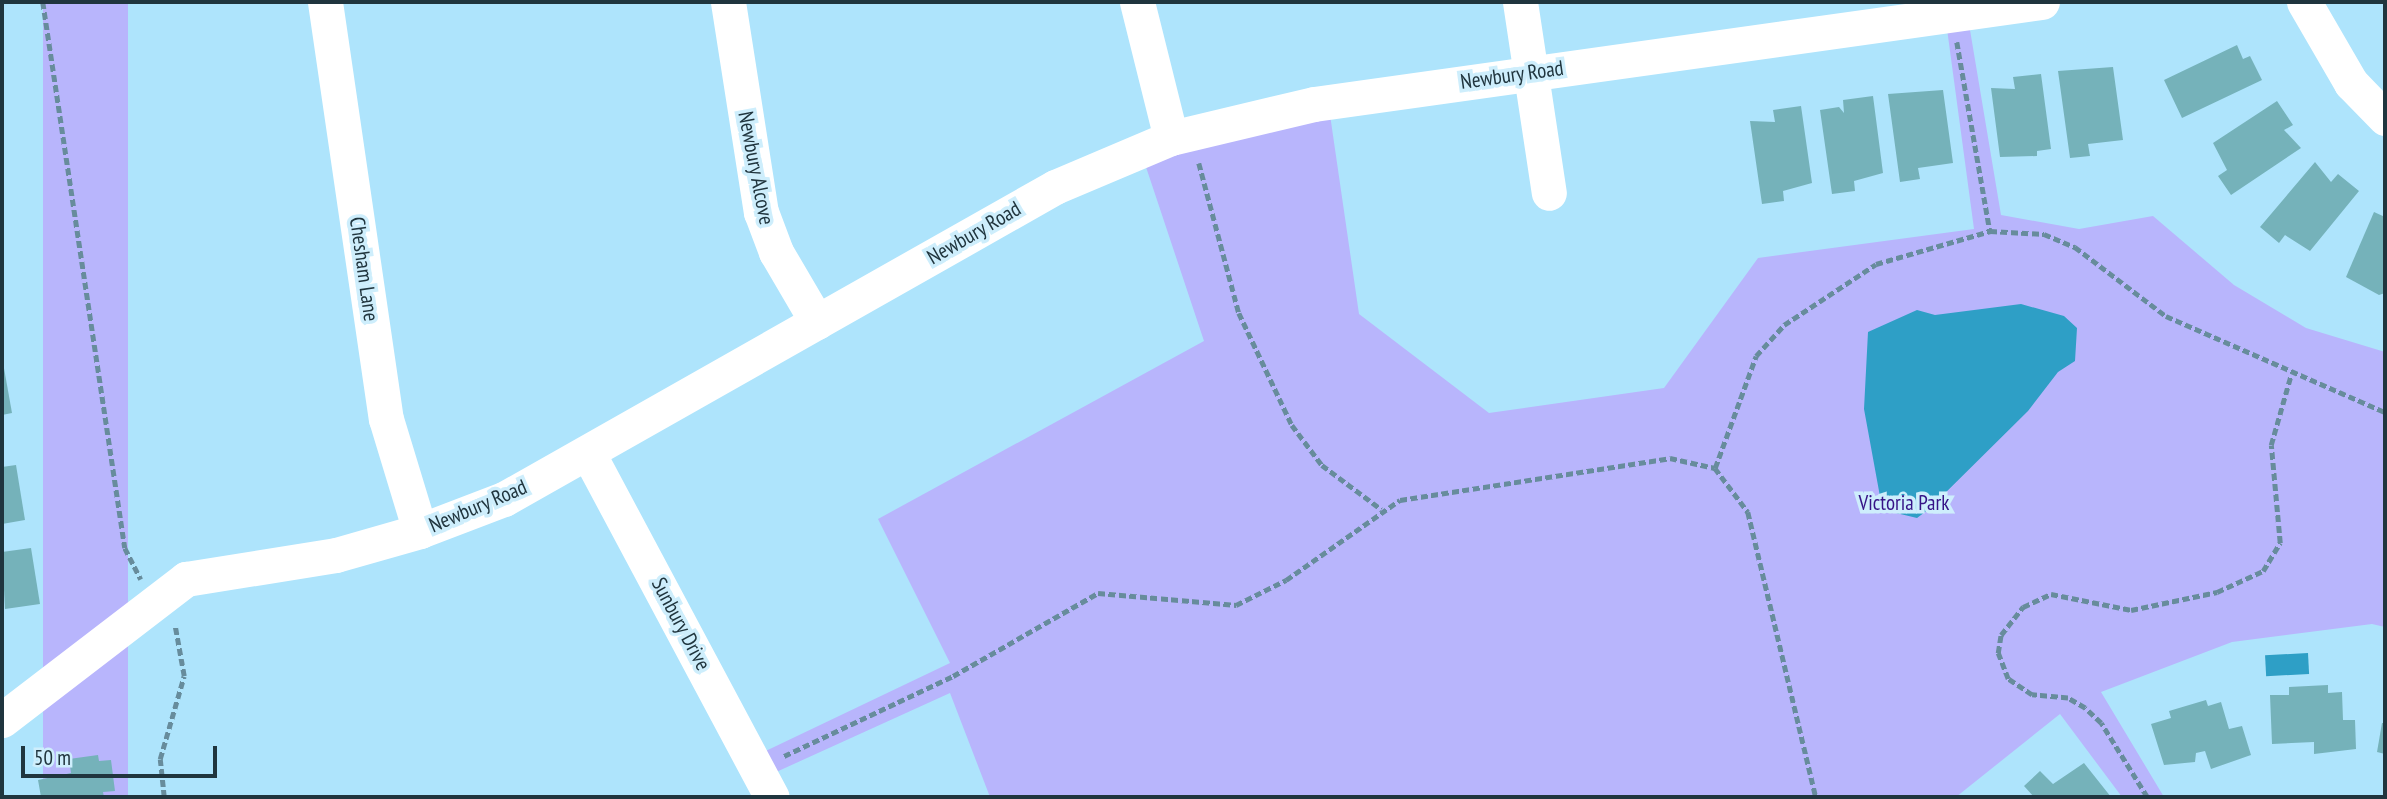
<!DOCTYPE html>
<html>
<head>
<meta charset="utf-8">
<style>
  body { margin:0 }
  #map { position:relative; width:2387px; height:799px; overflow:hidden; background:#aee4fc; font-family:"PT Sans Narrow",sans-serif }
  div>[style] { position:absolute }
  .green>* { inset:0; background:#b8b5fc; transform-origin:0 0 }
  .water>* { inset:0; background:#2e9fc6; transform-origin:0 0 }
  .building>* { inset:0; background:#75b2ba }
  .path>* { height:4.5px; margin-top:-2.25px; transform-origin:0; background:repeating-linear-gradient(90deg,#678c9c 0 7px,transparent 0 10.5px) }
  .minor>* { height:35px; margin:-17.5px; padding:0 17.5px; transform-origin:17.5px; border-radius:17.5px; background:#fff }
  span { translate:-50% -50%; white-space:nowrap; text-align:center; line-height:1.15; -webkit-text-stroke:7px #ceeefc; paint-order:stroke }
  .street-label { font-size:21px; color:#20353e }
  .park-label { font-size:21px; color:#361487 }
  .frame { position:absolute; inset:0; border:4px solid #20353e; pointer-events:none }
  .scale { position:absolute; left:21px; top:746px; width:196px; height:32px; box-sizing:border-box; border:4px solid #20353e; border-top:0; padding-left:9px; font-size:21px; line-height:24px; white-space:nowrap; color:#20353e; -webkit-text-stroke:5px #ceeefc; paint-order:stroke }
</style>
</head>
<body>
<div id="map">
  <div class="green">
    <i style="left:43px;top:2px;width:85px;height:804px"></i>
    <i style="clip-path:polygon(1967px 12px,2001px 215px,2079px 229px,2153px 216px,2234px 285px,2306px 328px,2385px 352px,2385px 627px,2372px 624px,2232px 642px,2101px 692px,2164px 797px,2122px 797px,2060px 714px,1956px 797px,990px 797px,950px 693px,763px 778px,753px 757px,950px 663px,878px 519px,1204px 341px,1140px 149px,1328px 101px,1359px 314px,1489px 413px,1664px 388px,1758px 258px,1974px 229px,1945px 14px)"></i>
  </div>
  <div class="water">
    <i style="clip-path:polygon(2021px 304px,2064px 316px,2077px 328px,2075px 361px,2058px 372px,2028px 411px,1929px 509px,1917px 518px,1892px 512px,1881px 502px,1864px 409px,1868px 332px,1917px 310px,1935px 315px)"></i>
    <i style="left:2308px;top:653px;width:21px;height:43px;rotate:87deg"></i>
  </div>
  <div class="building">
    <i style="clip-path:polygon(2237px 45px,2243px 59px,2250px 56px,2262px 80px,2182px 118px,2164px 80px)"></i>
    <i style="clip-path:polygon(2113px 67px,2123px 140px,2088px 144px,2090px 156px,2070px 158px,2058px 71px)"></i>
    <i style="clip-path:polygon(2041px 74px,2051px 149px,2037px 151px,2037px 156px,2000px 157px,1991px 88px,2015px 89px,2013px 77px)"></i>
    <i style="clip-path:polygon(1943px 90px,1953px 163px,1918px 168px,1920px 179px,1900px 182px,1888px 94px)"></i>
    <i style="clip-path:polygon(1873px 96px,1883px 173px,1854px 181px,1855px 191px,1832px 194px,1820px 110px,1839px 107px,1844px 113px,1843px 100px)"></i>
    <i style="clip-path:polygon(2277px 101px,2293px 125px,2284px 130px,2301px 148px,2231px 195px,2218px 176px,2227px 170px,2213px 143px)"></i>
    <i style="clip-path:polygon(1801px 106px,1812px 183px,1783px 191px,1784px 201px,1762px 204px,1750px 121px,1775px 122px,1773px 110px)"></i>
    <i style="clip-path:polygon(2315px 162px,2331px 182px,2338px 174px,2359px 191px,2310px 251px,2285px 235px,2279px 243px,2260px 227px)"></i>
    <i style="clip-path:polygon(2374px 212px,2385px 217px,2385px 293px,2379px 295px,2346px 277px)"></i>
    <i style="clip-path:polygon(2px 357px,12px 413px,2px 415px)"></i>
    <i style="clip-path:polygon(16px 465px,25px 520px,2px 524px,2px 467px)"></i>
    <i style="clip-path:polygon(31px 548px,40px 604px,5px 609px,2px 552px)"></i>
    <i style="clip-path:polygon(2328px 685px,2328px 693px,2342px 692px,2343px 720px,2355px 720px,2356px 749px,2314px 754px,2314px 742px,2272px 744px,2270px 695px,2289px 695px,2289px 687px)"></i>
    <i style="clip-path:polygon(2206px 700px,2208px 706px,2221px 702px,2229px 729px,2242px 726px,2251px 755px,2211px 769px,2205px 751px,2196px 753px,2195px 762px,2164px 765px,2151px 724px,2171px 718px,2169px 711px)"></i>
    <i style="clip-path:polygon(2382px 723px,2385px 723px,2385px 754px,2377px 752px)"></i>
    <i style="clip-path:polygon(98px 755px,99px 761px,111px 760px,115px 791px,103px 792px,104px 797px,41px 797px,38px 780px,71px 773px,69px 759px)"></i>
    <i style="clip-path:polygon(2084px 763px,2111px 797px,2034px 797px,2024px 786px,2040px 771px,2053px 784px)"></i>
  </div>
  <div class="path">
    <i style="left:43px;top:2px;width:552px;rotate:81.46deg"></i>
    <i style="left:125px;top:548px;width:35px;rotate:63deg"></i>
    <i style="left:1957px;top:42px;width:192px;rotate:80.1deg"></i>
    <i style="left:1199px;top:163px;width:155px;rotate:75.1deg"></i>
    <i style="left:1239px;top:313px;width:124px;rotate:64.7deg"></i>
    <i style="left:1292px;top:425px;width:50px;rotate:53.1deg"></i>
    <i style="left:1322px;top:465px;width:74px;rotate:36.7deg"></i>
    <i style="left:1715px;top:468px;width:119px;rotate:-69.9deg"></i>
    <i style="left:1756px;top:356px;width:42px;rotate:-47.9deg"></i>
    <i style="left:1784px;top:325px;width:110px;rotate:-33.5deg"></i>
    <i style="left:1876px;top:264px;width:119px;rotate:-16.1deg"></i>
    <i style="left:1990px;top:231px;width:54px;rotate:3.2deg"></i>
    <i style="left:2044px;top:234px;width:34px;rotate:23deg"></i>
    <i style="left:2075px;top:247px;width:114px;rotate:37.2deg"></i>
    <i style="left:2166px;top:316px;width:239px;rotate:23.7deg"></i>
    <i style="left:784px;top:756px;width:187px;rotate:-25.3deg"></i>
    <i style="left:953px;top:676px;width:167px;rotate:-29.8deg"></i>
    <i style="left:1098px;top:593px;width:139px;rotate:5deg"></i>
    <i style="left:1236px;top:605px;width:56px;rotate:-26.6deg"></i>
    <i style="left:1286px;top:580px;width:139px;rotate:-35.1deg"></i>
    <i style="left:1400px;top:500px;width:273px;rotate:-8.8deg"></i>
    <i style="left:1670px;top:458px;width:46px;rotate:12.5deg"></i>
    <i style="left:1715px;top:468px;width:55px;rotate:53.1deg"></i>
    <i style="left:1748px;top:512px;width:293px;rotate:76.6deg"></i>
    <i style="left:164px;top:797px;width:38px;rotate:-96deg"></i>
    <i style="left:160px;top:759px;width:86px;rotate:-73.9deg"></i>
    <i style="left:184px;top:676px;width:51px;rotate:-100.2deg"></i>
    <i style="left:2147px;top:797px;width:87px;rotate:-121.9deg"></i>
    <i style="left:2101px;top:723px;width:22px;rotate:-137deg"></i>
    <i style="left:2085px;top:708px;width:20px;rotate:-150deg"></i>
    <i style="left:2068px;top:698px;width:36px;rotate:-175deg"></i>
    <i style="left:2032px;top:695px;width:29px;rotate:-146deg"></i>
    <i style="left:2008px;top:679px;width:28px;rotate:-111deg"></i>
    <i style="left:1998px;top:653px;width:18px;rotate:-81deg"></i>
    <i style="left:2001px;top:635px;width:36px;rotate:-52deg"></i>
    <i style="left:2023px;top:607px;width:31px;rotate:-25deg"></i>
    <i style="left:2051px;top:594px;width:82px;rotate:11.3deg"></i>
    <i style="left:2131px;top:610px;width:88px;rotate:-11.8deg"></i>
    <i style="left:2217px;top:592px;width:51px;rotate:-24.5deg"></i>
    <i style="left:2263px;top:571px;width:33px;rotate:-59deg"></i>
    <i style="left:2280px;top:543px;width:98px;rotate:-95.2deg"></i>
    <i style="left:2271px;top:445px;width:73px;rotate:-74.1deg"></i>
  </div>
  <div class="minor">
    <i style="left:325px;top:2px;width:421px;rotate:81.7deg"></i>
    <i style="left:386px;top:419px;width:117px;rotate:73.1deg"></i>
    <i style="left:728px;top:2px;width:213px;rotate:81.1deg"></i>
    <i style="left:761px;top:212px;width:43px;rotate:69.4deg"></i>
    <i style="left:776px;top:252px;width:81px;rotate:59.6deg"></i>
    <i style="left:1137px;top:2px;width:140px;rotate:76deg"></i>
    <i style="left:1520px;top:2px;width:193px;rotate:81.4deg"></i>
    <i style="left:2304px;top:2px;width:94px;rotate:59.9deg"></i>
    <i style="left:2351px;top:83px;width:49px;rotate:45.8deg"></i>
    <i style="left:588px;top:453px;width:390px;rotate:61.9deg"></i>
    <i style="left:2px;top:720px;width:232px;rotate:-37.5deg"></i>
    <i style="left:186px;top:579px;width:152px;rotate:-9.1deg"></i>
    <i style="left:336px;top:555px;width:87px;rotate:-15.9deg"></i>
    <i style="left:420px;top:531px;width:90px;rotate:-20.9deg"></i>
    <i style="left:504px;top:499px;width:633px;rotate:-29.52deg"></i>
    <i style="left:1055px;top:187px;width:126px;rotate:-22.9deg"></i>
    <i style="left:1171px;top:138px;width:147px;rotate:-13.4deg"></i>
    <i style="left:1314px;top:104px;width:735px;rotate:-7.98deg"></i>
  </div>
  <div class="street-label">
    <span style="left:1512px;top:75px;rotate:-8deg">Newbury Road</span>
    <span style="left:756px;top:168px;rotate:79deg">Newbury Alcove</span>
    <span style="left:974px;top:233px;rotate:-30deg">Newbury Road</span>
    <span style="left:364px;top:269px;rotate:82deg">Chesham Lane</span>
    <span style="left:478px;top:506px;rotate:-23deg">Newbury Road</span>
    <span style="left:681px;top:624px;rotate:62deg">Sunbury Drive</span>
  </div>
  <div class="park-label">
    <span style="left:1904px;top:503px">Victoria Park</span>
  </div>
  <div class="frame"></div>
  <div class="scale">50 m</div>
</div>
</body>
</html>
